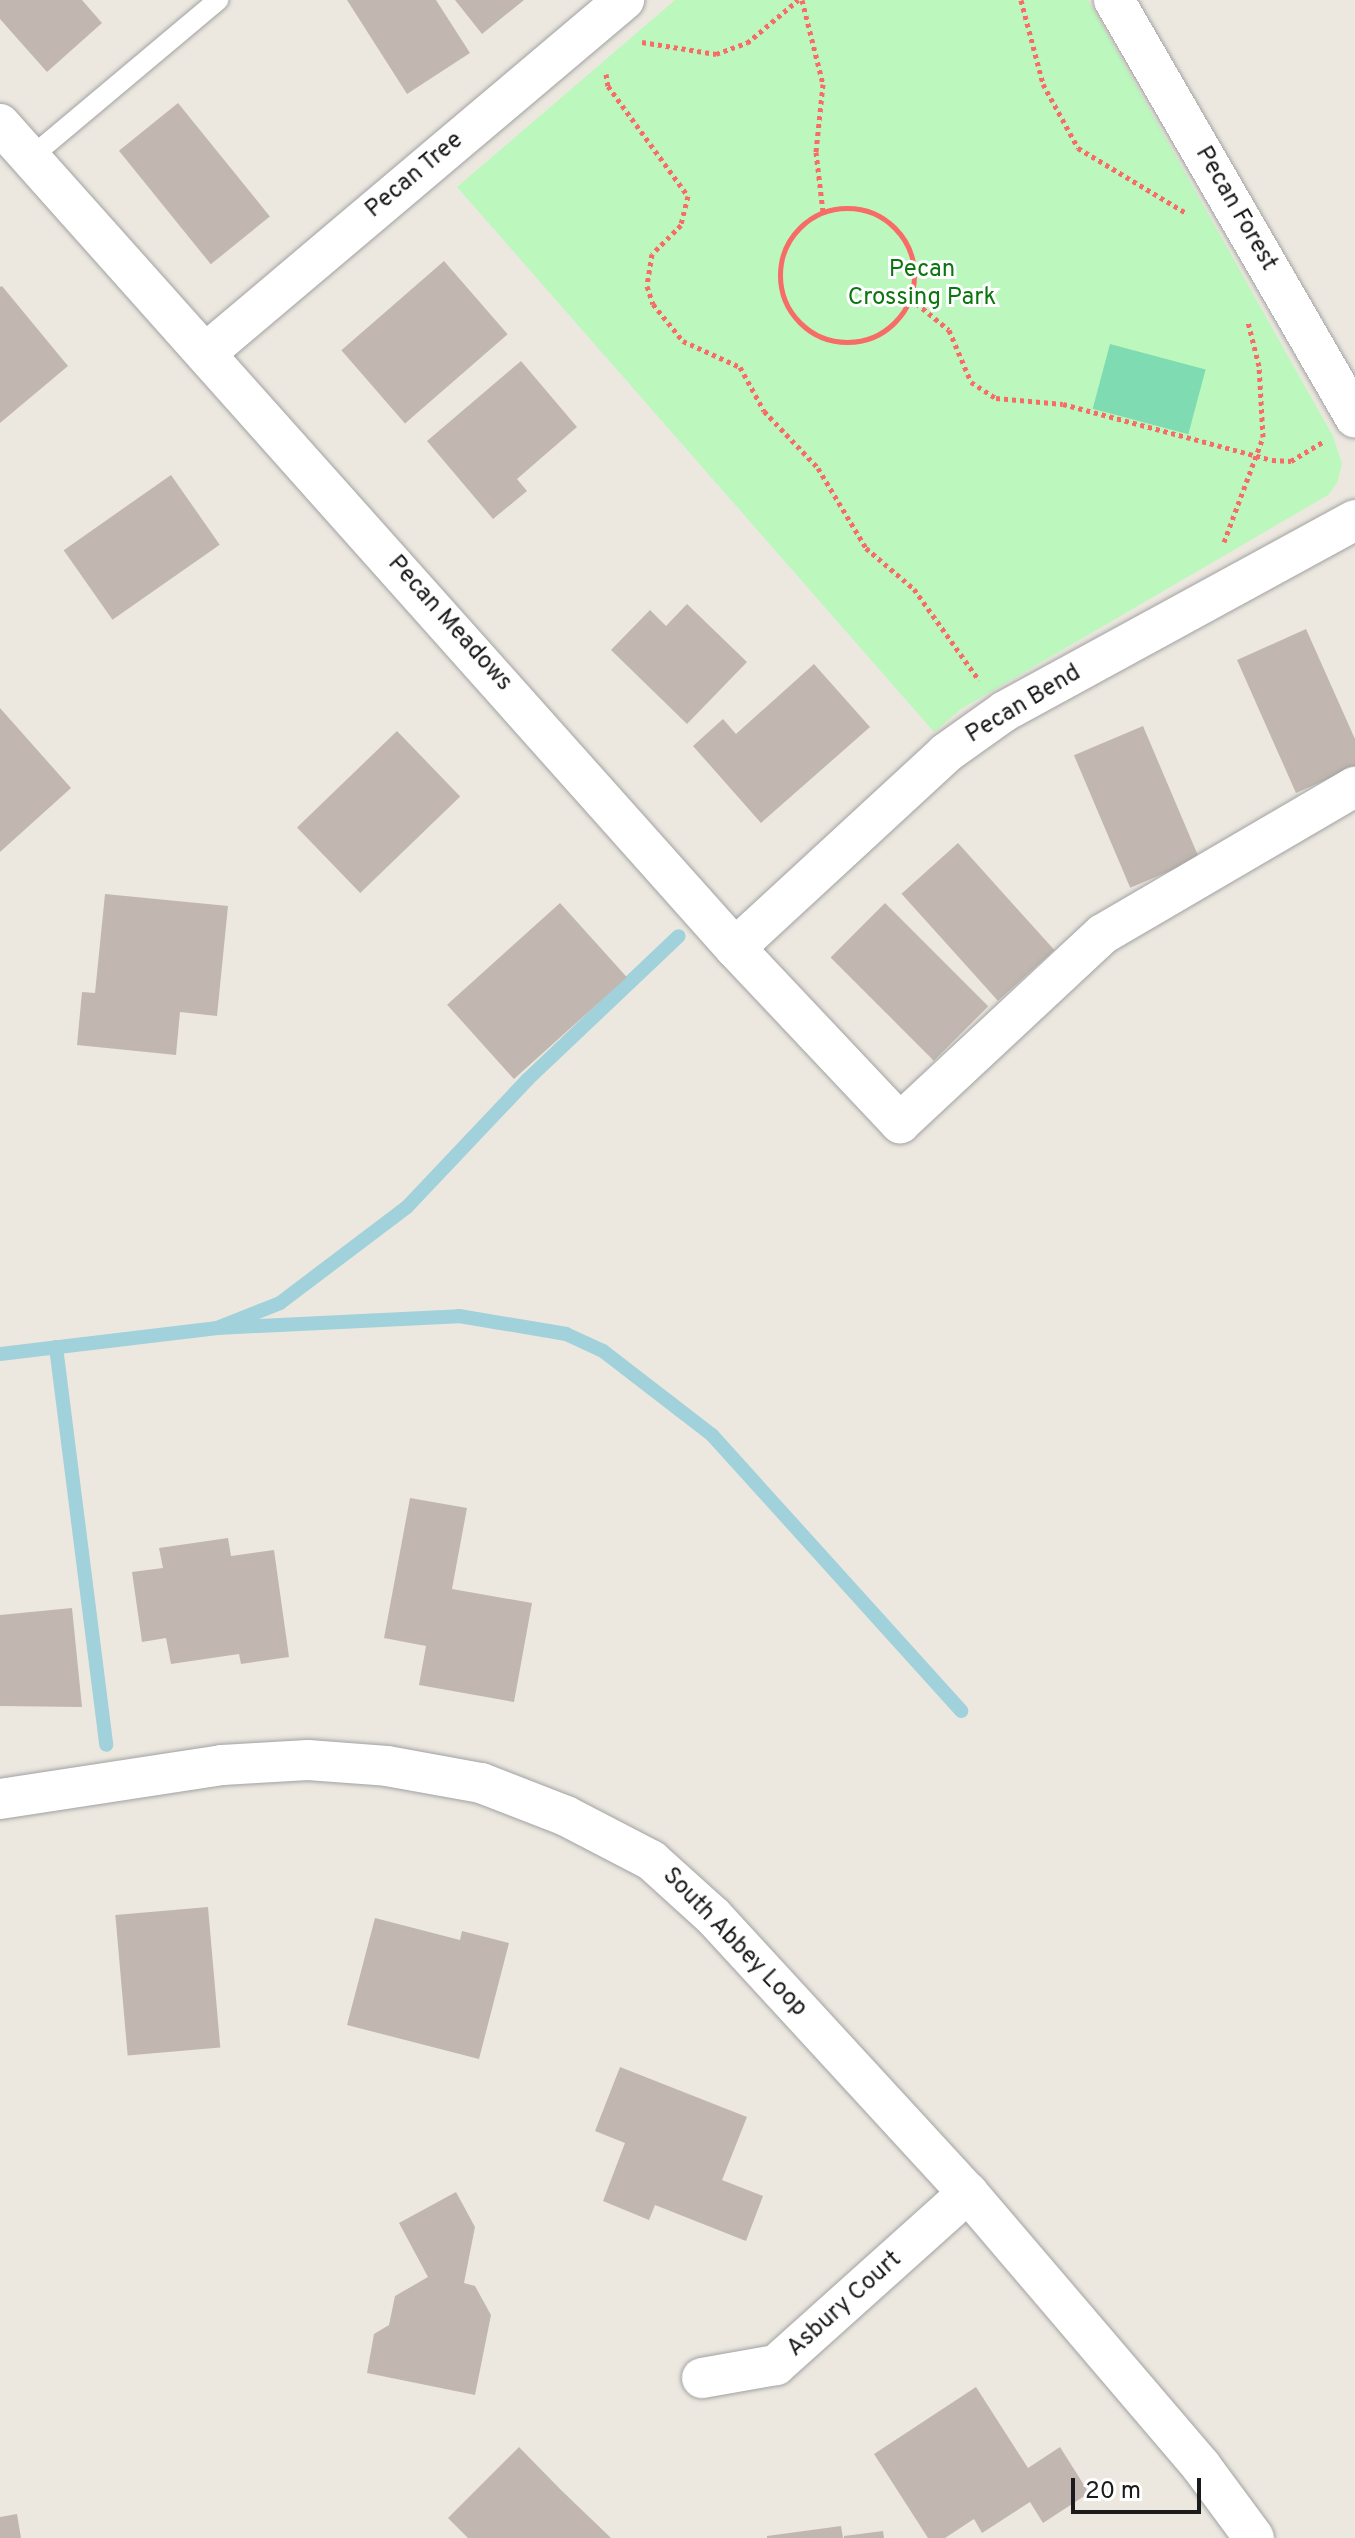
<!DOCTYPE html>
<html>
<head>
<meta charset="utf-8">
<style>
  body { margin:0 }
  #map { position:relative; width:1355px; height:2538px; overflow:hidden; background:#ece8e0; font-family:Overpass,sans-serif }
  div>[style] { position:absolute }
  .park>* { inset:0; background:#bcf8bd }
  .pitch>* { inset:0; background:#7fdbb1; transform-origin:0 0 }
  .stream>* { height:14px; margin:-7px; padding:0 7px; transform-origin:7px; border-radius:7px; background:#a1d1da }
  .building>* { inset:0; background:#c1b7b0; transform-origin:0 0 }
  .path>* { height:5px; margin-top:-2.5px; transform-origin:0; background:repeating-linear-gradient(90deg,#f76c67 0 4px,transparent 0 8px) }
  .path>.ring { margin:-2.5px; padding:0; box-sizing:content-box; background:none; border:5px solid #f76c67; border-radius:50% }
  .roads { filter:drop-shadow(0 0 2px #a2a2a2) drop-shadow(0 0 2px #a2a2a2) }
  .service>* { height:20px; margin:-10px; padding:0 10px; transform-origin:10px; border-radius:10px; background:#fff }
  .minor>* { height:40px; margin:-20px; padding:0 20px; transform-origin:20px; border-radius:20px; background:#fff }
  span { translate:-50% -50%; white-space:nowrap; text-align:center; line-height:1.15; -webkit-text-stroke:6px #fff; paint-order:stroke }
  .street-label { font-size:24px; color:#1b1b1b }
  .park-label { font-size:24px; color:#0d750f }
  .scale { position:absolute; left:1071px; top:2478px; width:130px; height:36px; box-sizing:border-box; border:4px solid #1b1b1b; border-top:0; padding-left:10px; font-size:24px; line-height:28px; white-space:nowrap; color:#1b1b1b; -webkit-text-stroke:6px #fff; paint-order:stroke }
</style>
</head>
<body>
<div id="map">
  <div class="park">
    <i style="clip-path:polygon(675px 0,1088px 0,1333px 436px,1342px 464px,1337px 483px,1328px 495px,961px 709px,934px 732px,457px 187px)"></i>
  </div>
  <div class="pitch">
    <i style="left:1110px;top:344px;width:99px;height:67px;rotate:15deg"></i>
  </div>
  <div class="stream">
    <i style="left:217px;top:1328px;width:242px;rotate:-2.8deg"></i>
    <i style="left:459px;top:1316px;width:109px;rotate:9.5deg"></i>
    <i style="left:566px;top:1334px;width:41px;rotate:24.7deg"></i>
    <i style="left:603px;top:1351px;width:138px;rotate:37.6deg"></i>
    <i style="left:712px;top:1435px;width:372px;rotate:47.9deg"></i>
    <i style="left:56px;top:1347px;width:401px;rotate:82.8deg"></i>
    <i style="left:0;top:1354px;width:219px;rotate:-6.8deg"></i>
    <i style="left:217px;top:1328px;width:68px;rotate:-21.6deg"></i>
    <i style="left:280px;top:1303px;width:159px;rotate:-37.1deg"></i>
    <i style="left:407px;top:1207px;width:175px;rotate:-46.6deg"></i>
    <i style="left:527px;top:1080px;width:209px;rotate:-43.5deg"></i>
  </div>
  <div class="building">
    <i style="clip-path:polygon(0 0,82px 0,102px 23px,47px 72px,0 19px)"></i>
    <i style="clip-path:polygon(347px 0,436px 0,470px 53px,407px 94px)"></i>
    <i style="clip-path:polygon(455px 0,524px 0,482px 34px)"></i>
    <i style="left:178px;top:103px;width:146px;height:76px;rotate:51deg"></i>
    <i style="left:444px;top:261px;width:97px;height:136px;rotate:49deg"></i>
    <i style="clip-path:polygon(2px 286px,68px 366px,0 423px,0 287px)"></i>
    <i style="clip-path:polygon(521px 361px,577px 427px,517px 479px,527px 491px,493px 519px,427px 441px)"></i>
    <i style="left:171px;top:475px;width:85px;height:131px;rotate:55deg"></i>
    <i style="clip-path:polygon(687px 604px,747px 662px,687px 724px,611px 650px,650px 610px,666px 626px)"></i>
    <i style="clip-path:polygon(1306px 629px,1355px 739px,1355px 767px,1296px 793px,1237px 660px)"></i>
    <i style="clip-path:polygon(814px 664px,870px 727px,761px 823px,693px 746px,723px 719px,736px 734px)"></i>
    <i style="clip-path:polygon(0 708px,71px 788px,0 852px)"></i>
    <i style="left:1143px;top:726px;width:144px;height:75px;rotate:67deg"></i>
    <i style="left:397px;top:731px;width:91px;height:139px;rotate:46deg"></i>
    <i style="left:958px;top:843px;width:144px;height:76px;rotate:48deg"></i>
    <i style="clip-path:polygon(105px 894px,228px 906px,217px 1016px,180px 1012px,176px 1055px,77px 1045px,82px 992px,95px 993px)"></i>
    <i style="left:560px;top:903px;width:100px;height:152px;rotate:48deg"></i>
    <i style="left:885px;top:903px;width:146px;height:77px;rotate:45deg"></i>
    <i style="clip-path:polygon(410px 1498px,467px 1508px,452px 1589px,532px 1603px,514px 1702px,419px 1685px,426px 1646px,384px 1638px)"></i>
    <i style="clip-path:polygon(228px 1538px,231px 1556px,274px 1550px,289px 1657px,241px 1664px,239px 1654px,171px 1664px,166px 1638px,142px 1642px,132px 1572px,163px 1568px,159px 1548px)"></i>
    <i style="clip-path:polygon(72px 1608px,82px 1707px,0 1706px,0 1615px)"></i>
    <i style="left:208px;top:1907px;width:141px;height:93px;rotate:85deg"></i>
    <i style="clip-path:polygon(375px 1918px,460px 1940px,462px 1931px,509px 1943px,479px 2059px,347px 2025px)"></i>
    <i style="clip-path:polygon(620px 2067px,747px 2117px,722px 2180px,763px 2196px,746px 2241px,655px 2205px,649px 2220px,603px 2201px,625px 2143px,595px 2131px)"></i>
    <i style="clip-path:polygon(456px 2192px,475px 2227px,464px 2283px,475px 2286px,491px 2315px,475px 2395px,367px 2373px,374px 2334px,389px 2325px,395px 2296px,428px 2277px,399px 2223px)"></i>
    <i style="clip-path:polygon(976px 2387px,1028px 2468px,1060px 2447px,1089px 2493px,1043px 2523px,1030px 2502px,982px 2533px,974px 2519px,945px 2538px,928px 2538px,874px 2454px)"></i>
    <i style="clip-path:polygon(519px 2447px,560px 2489px,611px 2538px,468px 2538px,448px 2518px)"></i>
    <i style="clip-path:polygon(17px 2514px,21px 2538px,0 2538px,0 2517px)"></i>
    <i style="clip-path:polygon(841px 2526px,843px 2538px,767px 2538px,767px 2536px)"></i>
    <i style="clip-path:polygon(883px 2531px,884px 2538px,844px 2538px,844px 2536px)"></i>
  </div>
  <div class="path">
    <i style="left:802px;top:0;width:87px;rotate:76deg"></i>
    <i style="left:823px;top:84px;width:68px;rotate:95.9deg"></i>
    <i style="left:816px;top:152px;width:60px;rotate:83.3deg"></i>
    <i style="left:1021px;top:0;width:87px;rotate:75.3deg"></i>
    <i style="left:1043px;top:84px;width:73px;rotate:61.3deg"></i>
    <i style="left:1078px;top:148px;width:126px;rotate:31deg"></i>
    <i style="left:642px;top:42px;width:75px;rotate:9.2deg"></i>
    <i style="left:716px;top:54px;width:33px;rotate:-20deg"></i>
    <i style="left:747px;top:43px;width:67px;rotate:-40.1deg"></i>
    <i style="left:606px;top:74px;width:12px;rotate:81deg"></i>
    <i style="left:608px;top:86px;width:136px;rotate:54deg"></i>
    <i style="left:688px;top:196px;width:30px;rotate:104deg"></i>
    <i style="left:681px;top:225px;width:41px;rotate:135deg"></i>
    <i style="left:652px;top:254px;width:32px;rotate:99deg"></i>
    <i style="left:647px;top:286px;width:19px;rotate:72deg"></i>
    <i style="left:653px;top:304px;width:48px;rotate:51deg"></i>
    <i style="left:683px;top:341px;width:63px;rotate:24.5deg"></i>
    <i style="left:740px;top:367px;width:50px;rotate:61.4deg"></i>
    <i style="left:764px;top:411px;width:79px;rotate:46.5deg"></i>
    <i style="left:818px;top:468px;width:93px;rotate:59deg"></i>
    <i style="left:866px;top:548px;width:63px;rotate:40.5deg"></i>
    <i style="left:914px;top:589px;width:112px;rotate:54.5deg"></i>
    <i class="ring" style="left:780px;top:208px;width:129px;height:129px"></i>
    <i style="left:910px;top:298px;width:50px;rotate:39.4deg"></i>
    <i style="left:949px;top:330px;width:56px;rotate:67.1deg"></i>
    <i style="left:971px;top:382px;width:30px;rotate:33deg"></i>
    <i style="left:996px;top:398px;width:67px;rotate:5.1deg"></i>
    <i style="left:1063px;top:404px;width:216px;rotate:15deg"></i>
    <i style="left:1272px;top:460px;width:19px;rotate:3deg"></i>
    <i style="left:1291px;top:461px;width:39px;rotate:-31deg"></i>
    <i style="left:1224px;top:542px;width:112px;rotate:-69.6deg"></i>
    <i style="left:1263px;top:437px;width:71px;rotate:-93.2deg"></i>
    <i style="left:1259px;top:366px;width:45px;rotate:-104deg"></i>
  </div>
  <div class="roads">
    <div class="service">
      <i style="left:30px;top:158px;width:246px;rotate:-40deg"></i>
    </div>
    <div class="minor">
      <i style="left:1114px;top:0;width:482px;rotate:60deg"></i>
      <i style="left:0;top:124px;width:1104px;rotate:48.27deg"></i>
      <i style="left:735px;top:948px;width:241px;rotate:46.7deg"></i>
      <i style="left:900px;top:1123px;width:277px;rotate:-43deg"></i>
      <i style="left:1103px;top:934px;width:292px;rotate:-30.3deg"></i>
      <i style="left:207px;top:352px;width:546px;rotate:-40.17deg"></i>
      <i style="left:735px;top:948px;width:287px;rotate:-42.7deg"></i>
      <i style="left:946px;top:753px;width:72px;rotate:-35.4deg"></i>
      <i style="left:1005px;top:711px;width:399px;rotate:-28.6deg"></i>
      <i style="left:0;top:1799px;width:225px;rotate:-8.7deg"></i>
      <i style="left:222px;top:1765px;width:86px;rotate:-3.3deg"></i>
      <i style="left:308px;top:1760px;width:79px;rotate:4.3deg"></i>
      <i style="left:387px;top:1766px;width:96px;rotate:10.3deg"></i>
      <i style="left:481px;top:1783px;width:91px;rotate:21.2deg"></i>
      <i style="left:566px;top:1816px;width:96px;rotate:27.4deg"></i>
      <i style="left:651px;top:1860px;width:84px;rotate:42.1deg"></i>
      <i style="left:713px;top:1916px;width:377px;rotate:47.4deg"></i>
      <i style="left:968px;top:2193px;width:359px;rotate:49.5deg"></i>
      <i style="left:1201px;top:2466px;width:89px;rotate:53.6deg"></i>
      <i style="left:702px;top:2378px;width:75px;rotate:-10deg"></i>
      <i style="left:776px;top:2365px;width:258px;rotate:-41.9deg"></i>
    </div>
  </div>
  <div class="street-label">
    <span style="left:415px;top:176px;rotate:-40deg">Pecan Tree</span>
    <span style="left:1235px;top:209px;rotate:60deg">Pecan Forest</span>
    <span style="left:449px;top:624px;rotate:48deg">Pecan Meadows</span>
    <span style="left:1024px;top:705px;rotate:-31deg">Pecan Bend</span>
    <span style="left:734px;top:1943px;rotate:46deg">South Abbey Loop</span>
    <span style="left:845px;top:2305px;rotate:-42deg">Asbury Court</span>
  </div>
  <div class="park-label">
    <span style="left:922px;top:285px">Pecan<br>Crossing Park</span>
  </div>
  <div class="scale">20 m</div>
</div>
</body>
</html>
